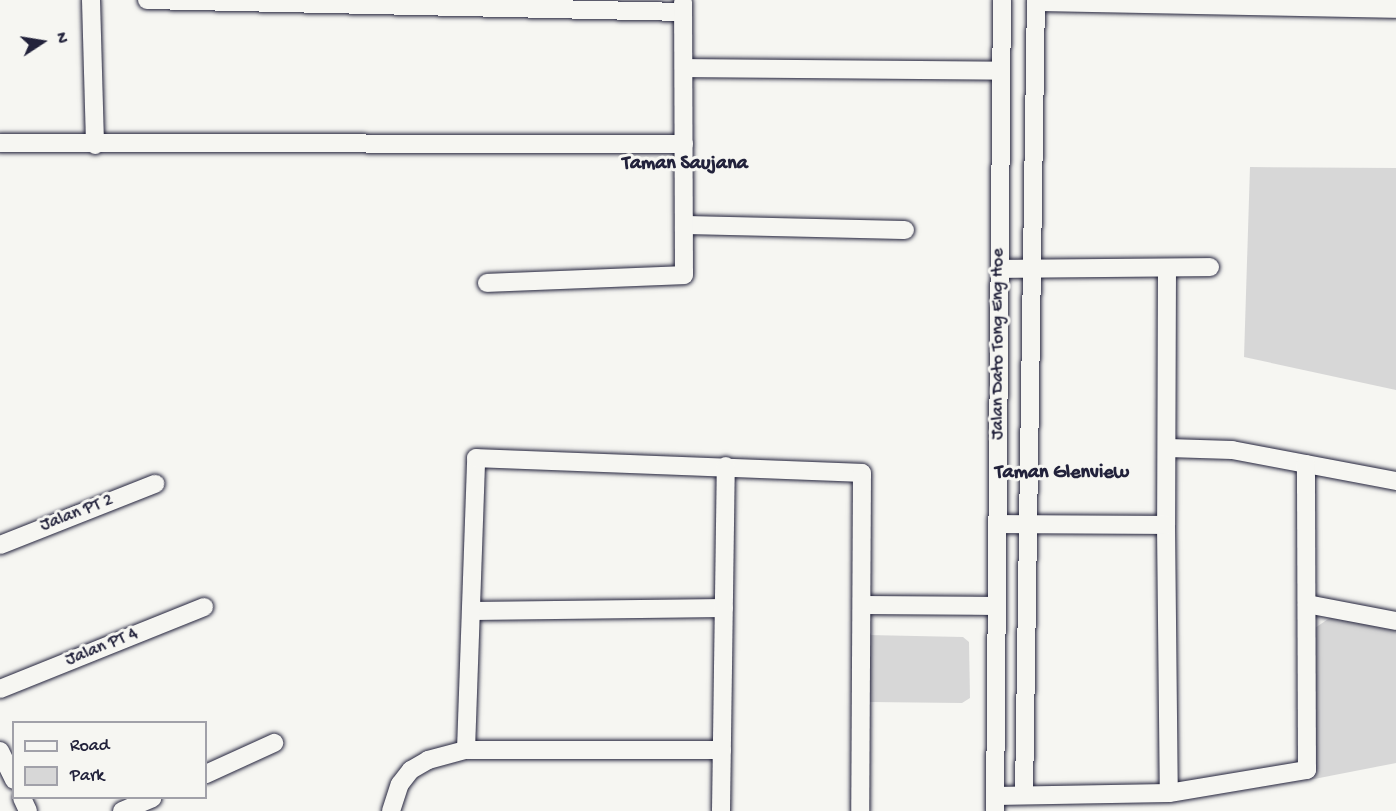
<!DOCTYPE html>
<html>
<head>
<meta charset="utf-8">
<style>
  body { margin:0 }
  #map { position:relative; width:1396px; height:811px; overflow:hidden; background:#f6f6f2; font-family:"Gochi Hand",sans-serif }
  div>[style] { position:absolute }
  .green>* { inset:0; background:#d7d7d7 }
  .roads { filter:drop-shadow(0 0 2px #22223b) drop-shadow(0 0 2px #22223b) }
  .street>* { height:18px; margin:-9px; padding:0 9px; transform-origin:9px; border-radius:9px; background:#f6f6f2 }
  span { translate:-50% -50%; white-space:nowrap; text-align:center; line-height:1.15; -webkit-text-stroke:6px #f6f6f2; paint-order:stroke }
  .street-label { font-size:18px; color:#22223b }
  .neighbourhood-label { font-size:20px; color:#22223b; font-weight:700 }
  .legend { position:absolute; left:12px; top:721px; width:195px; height:78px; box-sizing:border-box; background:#f6f6f2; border:2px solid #a1a1a9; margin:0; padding:8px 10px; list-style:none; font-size:18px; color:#22223b }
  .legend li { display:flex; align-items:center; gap:12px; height:30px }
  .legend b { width:30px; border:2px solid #a1a1a9 }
  .north { position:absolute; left:12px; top:12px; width:60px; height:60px; -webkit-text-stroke:4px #f6f6f2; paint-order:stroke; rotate:78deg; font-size:16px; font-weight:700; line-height:24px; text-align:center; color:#22223b }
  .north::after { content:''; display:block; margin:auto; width:21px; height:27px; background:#22223b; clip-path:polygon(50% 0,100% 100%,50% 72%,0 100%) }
</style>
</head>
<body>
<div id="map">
  <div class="green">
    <i style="clip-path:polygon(1250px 167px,1396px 168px,1396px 390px,1244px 357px)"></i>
    <i style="clip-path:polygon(1334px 615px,1396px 627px,1396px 763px,1309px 780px,1312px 630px)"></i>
    <i style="clip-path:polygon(868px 635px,963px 637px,969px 642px,970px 698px,962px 703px,870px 702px)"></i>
  </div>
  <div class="roads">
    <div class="street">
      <i style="left:91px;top:0;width:145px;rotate:88.4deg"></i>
      <i style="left:147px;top:0;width:536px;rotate:1.28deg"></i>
      <i style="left:1036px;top:2px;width:360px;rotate:1.1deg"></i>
      <i style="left:685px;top:68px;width:316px;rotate:0.5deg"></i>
      <i style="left:0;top:143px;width:684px;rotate:0.08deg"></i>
      <i style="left:684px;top:225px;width:221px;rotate:1.3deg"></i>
      <i style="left:1167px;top:268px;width:257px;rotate:90.2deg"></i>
      <i style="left:1166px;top:525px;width:268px;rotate:89.4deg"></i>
      <i style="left:1000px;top:269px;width:210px;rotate:-0.5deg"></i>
      <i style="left:487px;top:283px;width:197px;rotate:-2.3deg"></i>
      <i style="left:684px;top:275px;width:273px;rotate:-90.2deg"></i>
      <i style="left:1168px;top:448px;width:64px;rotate:1.8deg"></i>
      <i style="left:1232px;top:450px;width:167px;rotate:10.7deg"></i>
      <i style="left:997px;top:524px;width:169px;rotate:0.3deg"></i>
      <i style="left:0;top:545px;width:167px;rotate:-21.5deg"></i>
      <i style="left:1307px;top:604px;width:91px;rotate:10.8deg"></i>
      <i style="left:862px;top:605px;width:135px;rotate:0.4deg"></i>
      <i style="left:472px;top:611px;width:252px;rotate:-0.7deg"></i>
      <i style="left:0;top:689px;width:220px;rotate:-21.9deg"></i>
      <i style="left:722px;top:750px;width:256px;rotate:180deg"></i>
      <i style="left:466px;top:750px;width:292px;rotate:-88deg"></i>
      <i style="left:476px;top:458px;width:386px;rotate:2.2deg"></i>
      <i style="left:862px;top:473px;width:338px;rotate:90.3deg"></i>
      <i style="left:0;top:751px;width:32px;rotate:64deg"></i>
      <i style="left:206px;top:774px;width:75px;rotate:-24.5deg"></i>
      <i style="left:1024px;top:795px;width:795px;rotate:-89.14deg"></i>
      <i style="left:995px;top:796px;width:174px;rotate:-1deg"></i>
      <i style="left:1169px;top:793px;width:140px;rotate:-9.5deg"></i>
      <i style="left:1307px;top:770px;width:306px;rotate:-90.2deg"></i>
      <i style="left:22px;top:798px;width:14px;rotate:65deg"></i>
      <i style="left:122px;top:811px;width:33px;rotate:-23deg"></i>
      <i style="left:391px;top:811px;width:28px;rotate:-72deg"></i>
      <i style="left:400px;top:784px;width:18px;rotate:-52deg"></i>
      <i style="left:411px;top:770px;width:20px;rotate:-30deg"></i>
      <i style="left:428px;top:760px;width:39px;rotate:-15deg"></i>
      <i style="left:721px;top:811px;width:345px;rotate:-89.2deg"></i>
      <i style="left:995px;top:811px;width:811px;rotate:-89.51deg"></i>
    </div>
  </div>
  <div class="street-label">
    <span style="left:999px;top:344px;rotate:-90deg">Jalan Dato Tong Eng Hoe</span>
    <span style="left:77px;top:514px;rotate:-21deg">Jalan PT 2</span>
    <span style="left:102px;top:648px;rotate:-22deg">Jalan PT 4</span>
  </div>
  <div class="neighbourhood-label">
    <span style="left:685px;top:164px">Taman Saujana</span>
    <span style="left:1062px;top:473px">Taman Glenview</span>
  </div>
  <ul class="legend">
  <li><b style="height:8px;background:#f6f6f2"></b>Road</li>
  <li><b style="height:16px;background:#d7d7d7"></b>Park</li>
  </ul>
  <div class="north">N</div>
</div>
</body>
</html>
